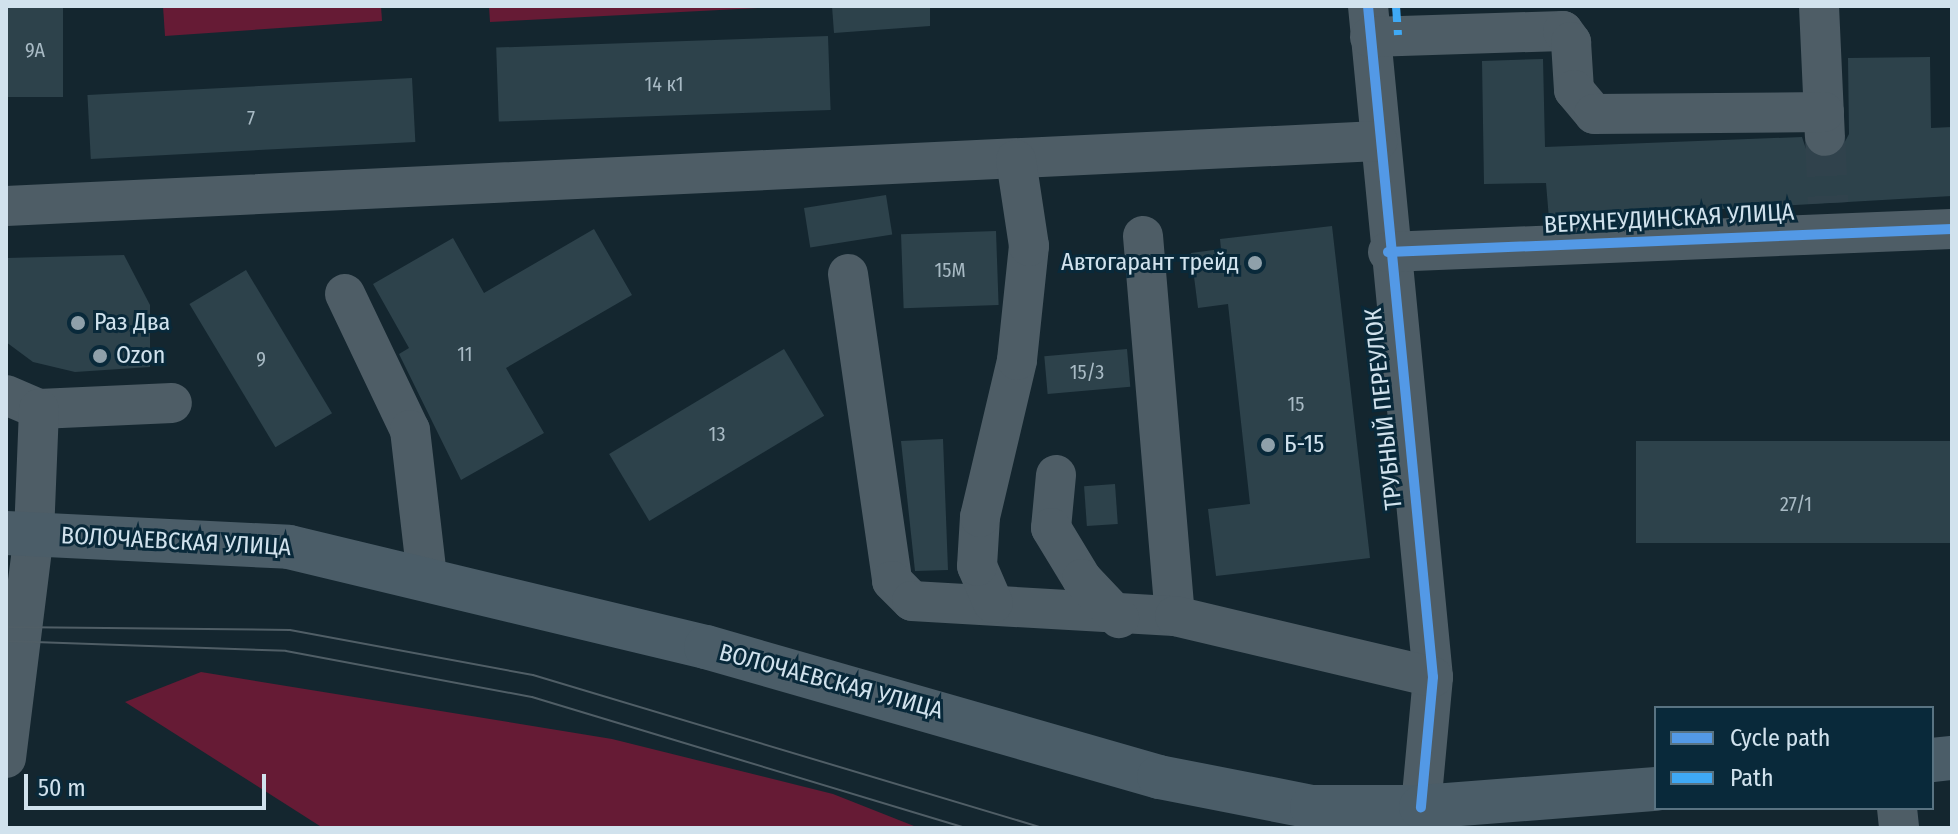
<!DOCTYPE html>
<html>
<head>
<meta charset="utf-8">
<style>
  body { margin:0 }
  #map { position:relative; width:1958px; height:834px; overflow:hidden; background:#14262f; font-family:"Fira Sans Condensed",sans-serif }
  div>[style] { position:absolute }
  .green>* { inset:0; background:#661b35 }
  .building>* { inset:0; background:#2d424b; transform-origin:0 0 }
  .minor-tunnel>* { height:40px; margin-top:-20px; transform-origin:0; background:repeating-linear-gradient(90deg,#30424c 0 40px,transparent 0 60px) }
  .minor>* { height:40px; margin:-20px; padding:0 20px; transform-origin:20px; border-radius:20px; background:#4e5d66 }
  .major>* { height:44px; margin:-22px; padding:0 22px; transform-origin:22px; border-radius:22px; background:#4b5d68 }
  .tram>* { height:2px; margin:-1px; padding:0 1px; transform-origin:1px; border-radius:1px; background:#505e66 }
  .quiet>* { height:8px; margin-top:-4px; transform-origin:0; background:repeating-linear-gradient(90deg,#3fa9f5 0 16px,transparent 0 24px) }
  .cycleway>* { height:10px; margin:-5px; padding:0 5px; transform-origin:5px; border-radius:5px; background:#5399e6 }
  .dots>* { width:22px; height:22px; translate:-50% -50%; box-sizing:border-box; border:4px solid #09293a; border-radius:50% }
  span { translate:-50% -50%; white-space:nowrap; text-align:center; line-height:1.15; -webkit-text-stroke:6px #09293a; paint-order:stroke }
  .number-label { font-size:20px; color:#a8bac4 }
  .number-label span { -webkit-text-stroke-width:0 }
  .street-label { font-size:24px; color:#d1e2ed }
  .poi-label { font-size:24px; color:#d1e2ed }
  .right { translate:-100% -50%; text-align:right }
  .left { translate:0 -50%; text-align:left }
  .frame { position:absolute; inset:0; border:8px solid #d1e2ed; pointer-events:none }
  .legend { position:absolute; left:1654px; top:706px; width:280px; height:104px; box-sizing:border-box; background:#09293a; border:2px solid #597382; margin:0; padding:10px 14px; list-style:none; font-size:24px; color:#d1e2ed }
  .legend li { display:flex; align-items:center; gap:16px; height:40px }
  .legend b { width:40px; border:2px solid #597382 }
  .scale { position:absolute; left:24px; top:774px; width:242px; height:36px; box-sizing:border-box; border:4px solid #d1e2ed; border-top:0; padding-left:10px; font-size:24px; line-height:28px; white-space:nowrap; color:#d1e2ed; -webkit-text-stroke:6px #09293a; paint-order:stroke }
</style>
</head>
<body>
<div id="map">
  <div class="green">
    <i style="clip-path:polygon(163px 6px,381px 6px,382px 21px,165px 36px)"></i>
    <i style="clip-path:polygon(489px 6px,758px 6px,758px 8px,490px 22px)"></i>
    <i style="clip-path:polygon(201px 672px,612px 739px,833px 794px,919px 828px,323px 828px,125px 702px)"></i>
  </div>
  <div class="building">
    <i style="left:6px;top:6px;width:57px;height:91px"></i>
    <i style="clip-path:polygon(832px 6px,930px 6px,930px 26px,834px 33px)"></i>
    <i style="left:828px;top:36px;width:74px;height:332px;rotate:88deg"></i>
    <i style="clip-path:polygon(1930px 57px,1931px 128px,1952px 127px,1952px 196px,1549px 219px,1546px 183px,1484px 184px,1482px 61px,1543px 59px,1545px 147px,1802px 137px,1806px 149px,1825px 159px,1838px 155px,1849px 134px,1848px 58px)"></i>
    <i style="left:412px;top:78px;width:64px;height:325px;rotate:87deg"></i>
    <i style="left:886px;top:195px;width:40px;height:83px;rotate:81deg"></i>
    <i style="clip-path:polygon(1332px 226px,1370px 558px,1216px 576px,1208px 509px,1250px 504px,1228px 304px,1198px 308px,1191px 253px,1221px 249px,1220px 239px)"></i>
    <i style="clip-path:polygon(594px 229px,632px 295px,506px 368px,544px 433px,461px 480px,399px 354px,409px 348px,373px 284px,453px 238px,484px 293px)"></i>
    <i style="left:996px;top:231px;width:74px;height:95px;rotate:88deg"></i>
    <i style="clip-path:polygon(124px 255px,150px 305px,150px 367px,75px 372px,33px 362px,6px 342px,6px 258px)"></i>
    <i style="left:246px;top:270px;width:167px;height:66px;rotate:59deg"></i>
    <i style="left:784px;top:349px;width:78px;height:204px;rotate:59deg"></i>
    <i style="left:1127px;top:349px;width:38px;height:83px;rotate:85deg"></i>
    <i style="clip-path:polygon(943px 439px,948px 570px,915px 571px,901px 441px)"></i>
    <i style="left:1952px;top:441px;width:102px;height:316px;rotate:90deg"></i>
    <i style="left:1115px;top:484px;width:40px;height:31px;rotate:86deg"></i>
  </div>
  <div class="minor-tunnel">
    <i style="left:1825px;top:136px;width:67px;rotate:87.4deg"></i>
  </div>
  <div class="minor">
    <i style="left:1368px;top:6px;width:674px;rotate:84.47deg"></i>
    <i style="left:1433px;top:677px;width:131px;rotate:95.3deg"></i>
    <i style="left:1819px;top:6px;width:130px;rotate:87.4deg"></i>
    <i style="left:1370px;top:37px;width:193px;rotate:-1.8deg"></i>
    <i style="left:1563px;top:31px;width:14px;rotate:54deg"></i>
    <i style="left:1571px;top:42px;width:48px;rotate:86.4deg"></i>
    <i style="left:1574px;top:90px;width:31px;rotate:50deg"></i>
    <i style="left:1594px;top:114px;width:230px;rotate:-0.5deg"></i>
    <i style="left:6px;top:206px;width:1373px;rotate:-2.71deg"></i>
    <i style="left:1143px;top:236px;width:381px;rotate:85.2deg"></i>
    <i style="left:1388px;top:252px;width:564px;rotate:-2.34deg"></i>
    <i style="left:848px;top:274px;width:310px;rotate:81.8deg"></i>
    <i style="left:892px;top:581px;width:28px;rotate:45deg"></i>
    <i style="left:912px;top:601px;width:263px;rotate:3.3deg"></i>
    <i style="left:1175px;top:616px;width:265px;rotate:13.3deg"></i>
    <i style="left:345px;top:294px;width:151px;rotate:64.5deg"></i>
    <i style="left:410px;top:430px;width:149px;rotate:83.4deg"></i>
    <i style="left:6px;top:395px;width:36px;rotate:23deg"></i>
    <i style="left:39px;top:409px;width:133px;rotate:-2.6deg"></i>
    <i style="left:1056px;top:475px;width:53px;rotate:95.4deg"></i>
    <i style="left:1051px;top:528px;width:60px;rotate:58.7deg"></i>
    <i style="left:1082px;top:579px;width:54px;rotate:46.5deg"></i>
    <i style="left:993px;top:603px;width:40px;rotate:-113.4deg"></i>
    <i style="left:977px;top:566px;width:49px;rotate:-86.5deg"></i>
    <i style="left:980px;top:517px;width:161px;rotate:-76.7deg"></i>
    <i style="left:1017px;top:360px;width:115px;rotate:-84deg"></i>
    <i style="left:1029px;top:246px;width:87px;rotate:-98.6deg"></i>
    <i style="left:6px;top:758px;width:226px;rotate:-82.9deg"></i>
    <i style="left:34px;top:534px;width:125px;rotate:-87.7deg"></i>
    <i style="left:1897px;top:808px;width:20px;rotate:84deg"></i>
  </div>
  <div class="major">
    <i style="left:6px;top:533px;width:283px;rotate:2.8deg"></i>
    <i style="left:289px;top:547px;width:429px;rotate:13.5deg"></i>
    <i style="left:706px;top:647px;width:471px;rotate:16deg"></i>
    <i style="left:1159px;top:777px;width:156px;rotate:11.1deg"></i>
    <i style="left:1312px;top:807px;width:109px"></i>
    <i style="left:1421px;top:807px;width:236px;rotate:-4.4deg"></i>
    <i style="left:1932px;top:760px;width:20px;rotate:-6deg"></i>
  </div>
  <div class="tram">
    <i style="left:6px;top:627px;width:284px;rotate:0.6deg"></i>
    <i style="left:290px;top:630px;width:247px;rotate:10.5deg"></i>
    <i style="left:533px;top:675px;width:532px;rotate:16.7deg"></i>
    <i style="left:6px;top:641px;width:280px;rotate:2deg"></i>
    <i style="left:286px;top:651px;width:250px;rotate:10.6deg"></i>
    <i style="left:532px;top:697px;width:453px;rotate:16.8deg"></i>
  </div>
  <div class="quiet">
    <i style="left:1396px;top:6px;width:29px;rotate:86deg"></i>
  </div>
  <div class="cycleway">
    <i style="left:1368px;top:6px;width:674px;rotate:84.47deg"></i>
    <i style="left:1433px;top:677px;width:131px;rotate:95.3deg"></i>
    <i style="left:1388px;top:252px;width:564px;rotate:-2.34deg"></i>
  </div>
  <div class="dots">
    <i style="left:1255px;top:263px;background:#8fa0aa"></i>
    <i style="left:78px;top:323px;background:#8fa0aa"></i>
    <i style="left:100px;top:356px;background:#8fa0aa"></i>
    <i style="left:1268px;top:445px;background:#8fa0aa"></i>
  </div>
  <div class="number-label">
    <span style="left:35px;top:50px">9А</span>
    <span style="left:664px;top:84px">14 к1</span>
    <span style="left:251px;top:118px">7</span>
    <span style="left:950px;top:270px">15М</span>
    <span style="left:465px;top:354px">11</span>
    <span style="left:261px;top:359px">9</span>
    <span style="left:1087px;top:372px">15/3</span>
    <span style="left:1296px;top:404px">15</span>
    <span style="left:717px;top:434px">13</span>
    <span style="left:1796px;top:504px">27/1</span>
  </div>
  <div class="street-label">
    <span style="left:1669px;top:219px;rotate:-3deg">ВЕРХНЕУДИНСКАЯ УЛИЦА</span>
    <span style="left:1384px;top:409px;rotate:-96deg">ТРУБНЫЙ ПЕРЕУЛОК</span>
    <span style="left:176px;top:542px;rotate:3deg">ВОЛОЧАЕВСКАЯ УЛИЦА</span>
    <span style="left:831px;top:682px;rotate:15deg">ВОЛОЧАЕВСКАЯ УЛИЦА</span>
  </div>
  <div class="poi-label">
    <span class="right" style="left:1239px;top:263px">Автогарант трейд</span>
    <span class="left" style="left:94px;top:323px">Раз Два</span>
    <span class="left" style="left:116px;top:356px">Ozon</span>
    <span class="left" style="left:1284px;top:445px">Б-15</span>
  </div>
  <div class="frame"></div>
  <ul class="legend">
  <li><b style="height:10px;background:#5399e6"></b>Cycle path</li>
  <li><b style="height:10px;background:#3fa9f5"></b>Path</li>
  </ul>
  <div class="scale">50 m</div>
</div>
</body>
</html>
